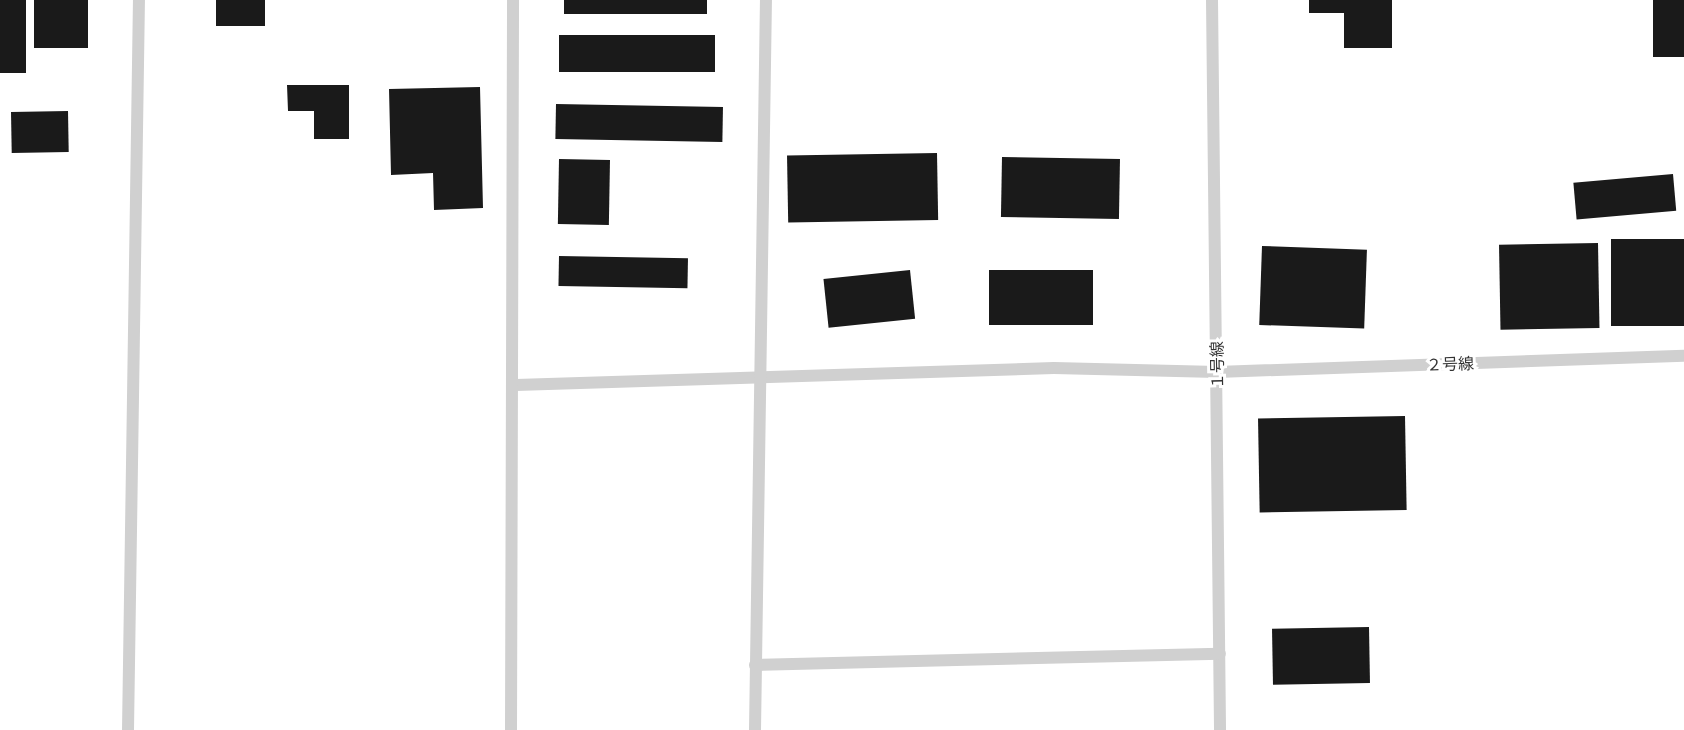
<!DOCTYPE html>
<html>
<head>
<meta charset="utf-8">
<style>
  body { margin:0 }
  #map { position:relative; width:1684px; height:730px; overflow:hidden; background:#fff; font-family:Lato,"Noto Sans JP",sans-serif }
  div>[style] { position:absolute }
  .building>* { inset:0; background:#1a1a1a; transform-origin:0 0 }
  .service>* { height:12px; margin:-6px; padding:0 6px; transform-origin:6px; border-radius:6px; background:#d0d0d0 }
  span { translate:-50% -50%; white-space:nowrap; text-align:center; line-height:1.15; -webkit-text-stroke:6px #fff; paint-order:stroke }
  .street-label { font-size:16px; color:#333 }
</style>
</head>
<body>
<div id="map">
  <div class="building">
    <i style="left:0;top:0;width:26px;height:73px"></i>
    <i style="left:34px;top:0;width:54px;height:48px"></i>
    <i style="left:216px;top:0;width:49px;height:26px"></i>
    <i style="left:564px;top:0;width:143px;height:14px"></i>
    <i style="clip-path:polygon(1309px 0,1392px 0,1392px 48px,1344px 48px,1344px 13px,1309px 13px)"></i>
    <i style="left:1653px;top:0;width:31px;height:57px"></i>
    <i style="left:715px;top:35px;width:37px;height:156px;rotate:90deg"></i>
    <i style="clip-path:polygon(287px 85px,349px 85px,349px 139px,314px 139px,314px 111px,288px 111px)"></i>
    <i style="clip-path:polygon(480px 87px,483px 208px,434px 210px,433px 173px,391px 175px,389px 89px)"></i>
    <i style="left:556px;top:104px;width:167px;height:35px;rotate:1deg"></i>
    <i style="left:68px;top:111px;width:41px;height:57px;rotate:89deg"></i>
    <i style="left:937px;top:153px;width:67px;height:150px;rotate:89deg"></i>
    <i style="left:1002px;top:157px;width:118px;height:60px;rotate:1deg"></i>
    <i style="left:559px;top:159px;width:51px;height:65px;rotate:1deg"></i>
    <i style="left:1673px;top:174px;width:37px;height:100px;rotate:85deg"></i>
    <i style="left:1611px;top:239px;width:73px;height:87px"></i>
    <i style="left:1598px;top:243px;width:85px;height:99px;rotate:89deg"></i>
    <i style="left:1262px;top:246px;width:105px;height:79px;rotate:2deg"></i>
    <i style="left:559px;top:256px;width:129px;height:30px;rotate:1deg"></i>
    <i style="left:910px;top:270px;width:49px;height:87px;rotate:84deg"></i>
    <i style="left:1093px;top:270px;width:55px;height:104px;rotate:90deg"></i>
    <i style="left:1405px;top:416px;width:94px;height:147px;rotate:89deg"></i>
    <i style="left:1369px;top:627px;width:56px;height:97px;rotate:89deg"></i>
  </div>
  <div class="service">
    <i style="left:1212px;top:0;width:730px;rotate:89.37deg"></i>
    <i style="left:516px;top:385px;width:538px;rotate:-1.81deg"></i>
    <i style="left:1054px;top:368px;width:163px;rotate:1.4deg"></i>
    <i style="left:1217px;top:372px;width:467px;rotate:-2deg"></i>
    <i style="left:755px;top:665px;width:465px;rotate:-1.4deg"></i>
    <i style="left:128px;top:730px;width:730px;rotate:-89.14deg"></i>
    <i style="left:511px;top:730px;width:730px;rotate:-89.84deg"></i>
    <i style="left:755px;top:730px;width:730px;rotate:-89.14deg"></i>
  </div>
  <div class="street-label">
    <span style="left:1450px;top:364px;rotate:-2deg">２号線</span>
    <span style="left:1217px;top:365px;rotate:-91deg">１号線</span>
  </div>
</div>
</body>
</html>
